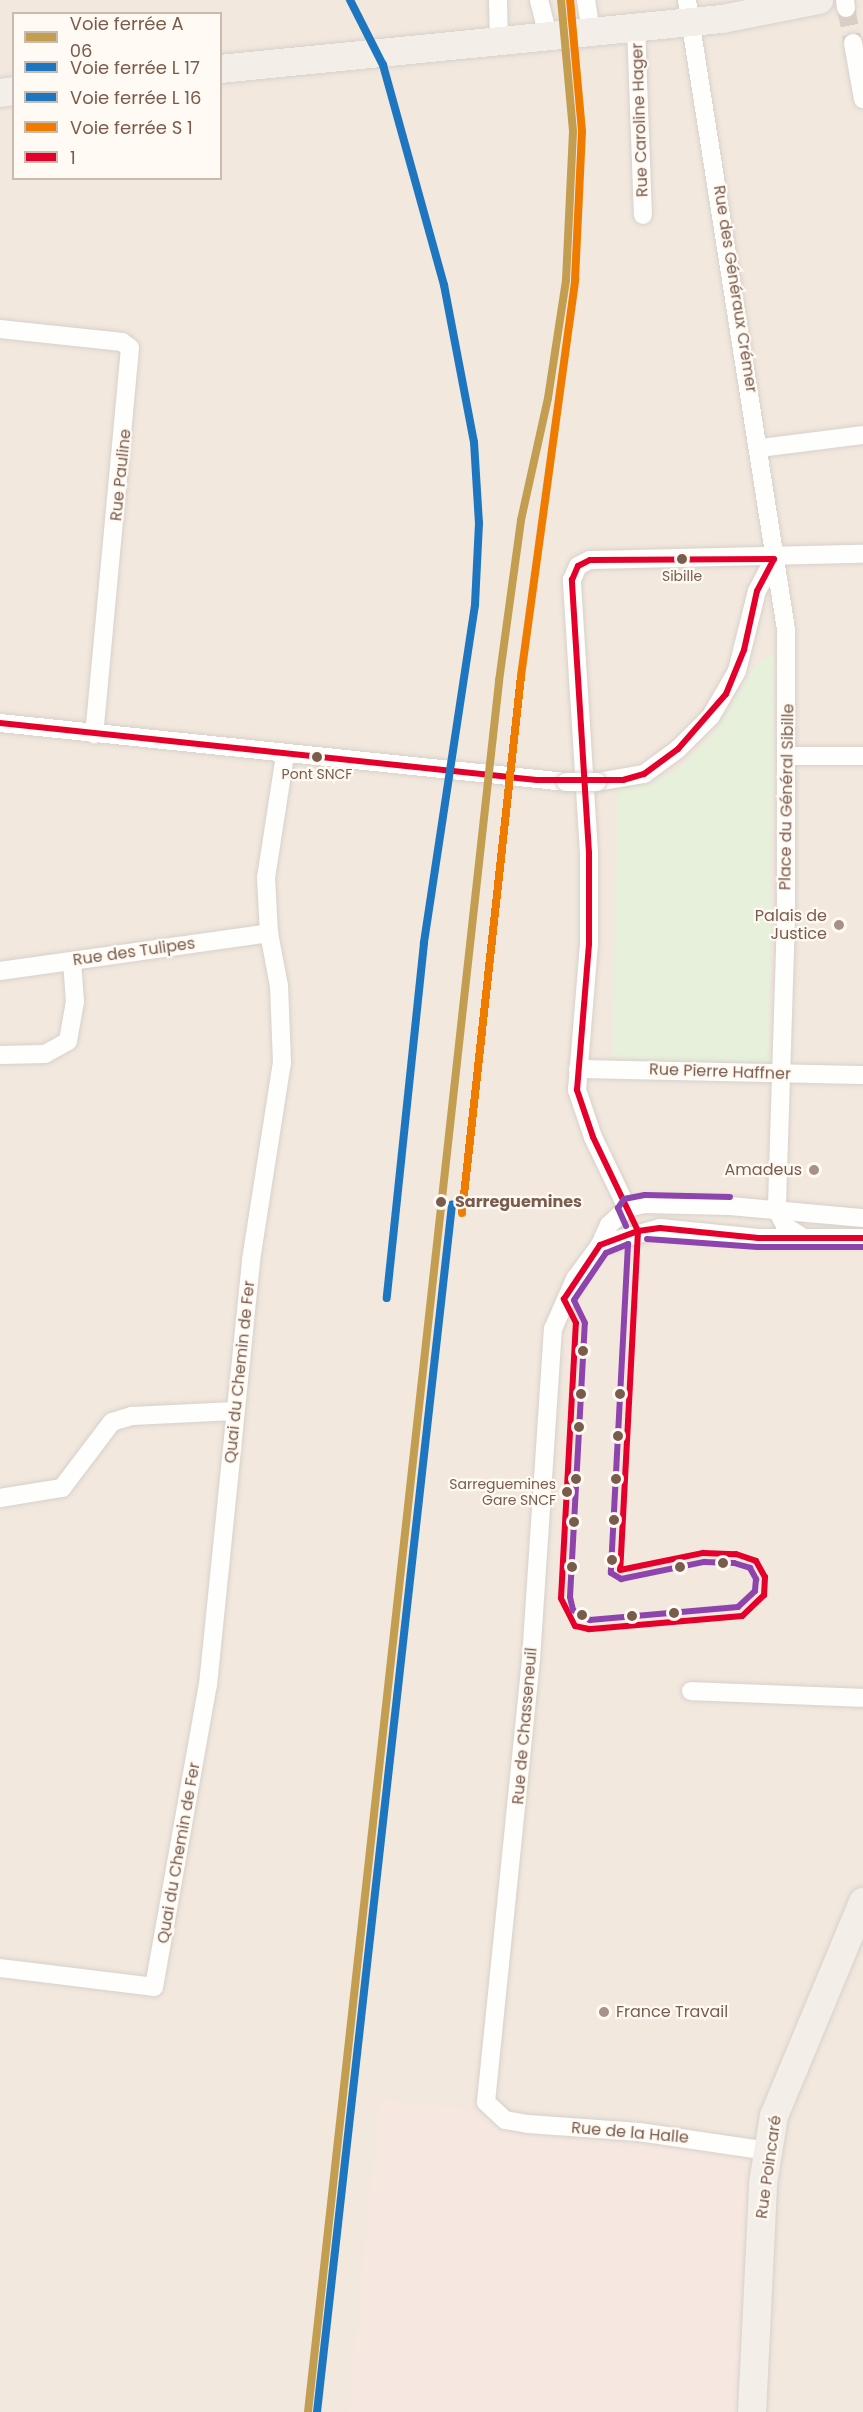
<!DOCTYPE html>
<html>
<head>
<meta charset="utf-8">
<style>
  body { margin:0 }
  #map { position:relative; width:863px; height:2412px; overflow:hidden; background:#f9f5f0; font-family:Poppins,sans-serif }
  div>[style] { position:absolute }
  .residential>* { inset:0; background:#f2e8de }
  .commercial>* { inset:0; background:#f6e8e1 }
  .green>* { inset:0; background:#e7f0db }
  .street-tunnel>* { height:18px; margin-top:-9px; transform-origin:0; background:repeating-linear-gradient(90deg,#d9cfc7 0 18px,transparent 0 27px) }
  .roads { filter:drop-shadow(0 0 2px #d7d1cb) drop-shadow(0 0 2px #d7d1cb) }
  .street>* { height:18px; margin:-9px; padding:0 9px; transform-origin:9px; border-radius:9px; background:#fefefd }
  .primary>* { height:28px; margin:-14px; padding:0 14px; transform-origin:14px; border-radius:14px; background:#f3eee8 }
  .bridges { filter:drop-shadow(0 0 2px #d7d1cb) drop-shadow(0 0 2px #d7d1cb) }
  .street-bridge>* { height:18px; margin:-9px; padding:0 9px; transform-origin:9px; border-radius:9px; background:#fefefd }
  .bus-1>* { height:6px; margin:-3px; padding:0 3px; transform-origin:3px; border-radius:3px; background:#e4002b }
  .bus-2>* { height:6px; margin:-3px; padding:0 3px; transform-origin:3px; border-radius:3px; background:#8e44ad }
  .rail-1>* { height:8px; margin:-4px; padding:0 4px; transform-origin:4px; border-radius:4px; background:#c39e50 }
  .rail-2>* { height:8px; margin:-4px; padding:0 4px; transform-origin:4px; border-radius:4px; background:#1f76c0 }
  .rail-3>* { height:8px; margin:-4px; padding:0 4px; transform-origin:4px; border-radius:4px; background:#1f76c0 }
  .rail-4>* { height:8px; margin:-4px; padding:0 4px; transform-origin:4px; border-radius:4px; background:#ef7c00 }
  .dots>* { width:16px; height:16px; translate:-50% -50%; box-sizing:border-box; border:3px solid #fffaf3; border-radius:50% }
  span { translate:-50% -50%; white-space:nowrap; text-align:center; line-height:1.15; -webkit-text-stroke:4.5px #fffaf3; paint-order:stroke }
  .bus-label { font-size:14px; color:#7a5c4d }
  .right { translate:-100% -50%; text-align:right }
  .street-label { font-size:16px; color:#7a5c4d }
  .poi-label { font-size:16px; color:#7a5c4d }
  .left { translate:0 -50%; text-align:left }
  .stop-label { font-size:16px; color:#7a5c4d; font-weight:700 }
  .legend { position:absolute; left:12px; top:12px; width:210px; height:168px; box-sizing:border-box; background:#fffaf3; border:2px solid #cabbb1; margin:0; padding:8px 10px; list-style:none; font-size:18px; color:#7a5c4d }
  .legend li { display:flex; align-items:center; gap:12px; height:30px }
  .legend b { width:30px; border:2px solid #cabbb1 }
</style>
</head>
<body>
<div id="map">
  <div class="residential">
    <i style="clip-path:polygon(evenodd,0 0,863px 0,863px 2412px,0 2412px,0 0,14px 14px,220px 14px,220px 178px,14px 178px,14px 14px)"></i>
  </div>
  <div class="commercial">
    <i style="clip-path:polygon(380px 2099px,750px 2143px,737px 2412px,349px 2412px)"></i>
  </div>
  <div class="green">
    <i style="clip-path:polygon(775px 654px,769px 1070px,612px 1057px,618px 788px,668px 776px,686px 762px,712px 736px,757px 663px)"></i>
  </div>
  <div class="street-tunnel">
    <i style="left:846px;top:8px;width:36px;rotate:79deg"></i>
  </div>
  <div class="roads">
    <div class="street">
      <i style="left:498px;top:0;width:40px;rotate:88.6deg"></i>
      <i style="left:539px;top:0;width:36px;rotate:76deg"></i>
      <i style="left:586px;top:0;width:31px;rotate:81deg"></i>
      <i style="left:687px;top:0;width:637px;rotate:81.06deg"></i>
      <i style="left:786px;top:629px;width:289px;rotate:90deg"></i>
      <i style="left:786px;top:918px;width:292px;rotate:91.8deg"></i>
      <i style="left:777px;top:1210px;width:18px;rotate:63deg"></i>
      <i style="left:785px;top:1226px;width:20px;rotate:33deg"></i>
      <i style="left:845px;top:0;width:8px;rotate:83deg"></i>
      <i style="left:636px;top:26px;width:189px;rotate:87.9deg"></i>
      <i style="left:853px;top:43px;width:57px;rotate:79.9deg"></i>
      <i style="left:0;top:329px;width:123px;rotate:6.1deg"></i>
      <i style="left:122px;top:342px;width:10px;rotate:37deg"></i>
      <i style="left:130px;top:348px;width:388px;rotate:95.3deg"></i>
      <i style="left:760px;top:448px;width:104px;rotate:-7.2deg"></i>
      <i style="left:0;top:723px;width:569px;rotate:5.95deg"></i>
      <i style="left:788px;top:756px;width:75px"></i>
      <i style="left:597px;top:782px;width:48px;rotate:-9.7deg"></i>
      <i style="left:644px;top:774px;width:42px;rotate:-36.3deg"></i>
      <i style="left:678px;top:749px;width:47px;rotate:-45deg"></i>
      <i style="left:711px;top:716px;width:52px;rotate:-60deg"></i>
      <i style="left:737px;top:671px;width:82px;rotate:-76deg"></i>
      <i style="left:757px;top:591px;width:36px;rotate:-62deg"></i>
      <i style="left:0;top:971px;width:272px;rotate:-8deg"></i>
      <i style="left:0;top:1055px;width:45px;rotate:-1.3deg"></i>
      <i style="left:45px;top:1054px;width:26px;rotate:-29deg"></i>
      <i style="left:68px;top:1041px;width:40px;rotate:-80deg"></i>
      <i style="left:75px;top:1002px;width:41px;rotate:-94.2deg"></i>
      <i style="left:578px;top:1069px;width:285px;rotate:1.2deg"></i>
      <i style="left:627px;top:1208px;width:79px;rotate:-115.6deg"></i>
      <i style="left:593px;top:1137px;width:50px;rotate:-108.8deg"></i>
      <i style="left:577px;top:1090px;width:146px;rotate:-85.3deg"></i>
      <i style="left:589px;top:944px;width:91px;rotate:-90deg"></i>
      <i style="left:589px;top:853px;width:274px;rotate:-93.6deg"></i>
      <i style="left:572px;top:580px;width:15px;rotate:-67deg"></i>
      <i style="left:578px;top:566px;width:13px;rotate:-27deg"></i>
      <i style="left:590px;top:560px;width:273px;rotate:-1.3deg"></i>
      <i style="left:600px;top:1245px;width:62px;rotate:-15.8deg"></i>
      <i style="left:660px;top:1228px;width:99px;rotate:5.8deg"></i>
      <i style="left:758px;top:1238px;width:105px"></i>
      <i style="left:0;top:1498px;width:63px;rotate:-9.2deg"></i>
      <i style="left:62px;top:1488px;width:83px;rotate:-52.9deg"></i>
      <i style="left:112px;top:1422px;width:21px;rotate:-17deg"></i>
      <i style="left:132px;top:1416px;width:103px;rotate:-2.8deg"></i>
      <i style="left:691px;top:1691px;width:172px;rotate:2.3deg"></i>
      <i style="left:0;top:1968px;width:155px;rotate:7deg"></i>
      <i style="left:154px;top:1987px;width:307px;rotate:-79.9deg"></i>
      <i style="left:208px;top:1685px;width:427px;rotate:-84.2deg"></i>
      <i style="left:251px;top:1260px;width:199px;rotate:-81.1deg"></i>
      <i style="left:282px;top:1063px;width:77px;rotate:-92.2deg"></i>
      <i style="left:279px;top:986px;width:54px;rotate:-100.7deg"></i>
      <i style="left:269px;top:933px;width:55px;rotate:-93.1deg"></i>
      <i style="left:266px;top:878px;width:124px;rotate:-81.2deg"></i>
      <i style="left:768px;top:2151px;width:130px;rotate:-171.6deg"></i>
      <i style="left:639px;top:2132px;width:111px;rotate:-175.9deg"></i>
      <i style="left:528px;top:2124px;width:23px;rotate:-170deg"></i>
      <i style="left:505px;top:2120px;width:26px;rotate:-137deg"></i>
      <i style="left:486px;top:2102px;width:445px;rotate:-84.2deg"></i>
      <i style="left:531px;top:1659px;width:331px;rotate:-86.2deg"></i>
      <i style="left:553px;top:1329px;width:55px;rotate:-66.3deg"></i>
      <i style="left:575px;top:1279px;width:42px;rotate:-53.7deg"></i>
      <i style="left:600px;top:1245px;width:22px;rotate:-66deg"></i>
      <i style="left:609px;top:1225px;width:25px;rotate:-43deg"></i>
      <i style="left:627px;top:1208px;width:18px;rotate:-13deg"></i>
      <i style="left:645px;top:1204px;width:85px;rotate:1.3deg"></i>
      <i style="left:730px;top:1206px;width:134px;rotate:5.2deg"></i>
    </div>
    <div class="primary">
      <i style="left:220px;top:69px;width:504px;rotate:-5.69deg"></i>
      <i style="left:722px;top:19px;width:99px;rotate:-11.1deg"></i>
      <i style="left:0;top:93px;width:14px;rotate:-8deg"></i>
      <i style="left:752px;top:2412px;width:229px;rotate:-87.2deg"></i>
      <i style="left:763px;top:2183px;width:68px;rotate:-80.7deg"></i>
      <i style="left:774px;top:2116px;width:232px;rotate:-67.4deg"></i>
    </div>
  </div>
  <div class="bridges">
    <div class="street-bridge">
      <i style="left:566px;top:782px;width:31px"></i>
    </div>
  </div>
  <div class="bus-1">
    <i style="left:0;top:723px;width:540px;rotate:6.06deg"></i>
    <i style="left:537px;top:780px;width:86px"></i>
    <i style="left:623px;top:780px;width:22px;rotate:-16deg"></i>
    <i style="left:644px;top:774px;width:42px;rotate:-36.3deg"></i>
    <i style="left:678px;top:749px;width:73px;rotate:-48.9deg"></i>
    <i style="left:726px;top:694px;width:48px;rotate:-67.8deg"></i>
    <i style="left:744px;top:650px;width:60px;rotate:-77.6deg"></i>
    <i style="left:757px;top:591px;width:36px;rotate:-62deg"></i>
    <i style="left:638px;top:1231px;width:339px;rotate:93deg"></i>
    <i style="left:620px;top:1570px;width:85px;rotate:-11.6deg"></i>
    <i style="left:703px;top:1553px;width:33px;rotate:2deg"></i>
    <i style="left:736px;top:1554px;width:21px;rotate:19deg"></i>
    <i style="left:756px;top:1561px;width:18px;rotate:61deg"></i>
    <i style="left:765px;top:1577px;width:18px;rotate:93deg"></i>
    <i style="left:764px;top:1595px;width:30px;rotate:136deg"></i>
    <i style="left:742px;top:1616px;width:154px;rotate:175.1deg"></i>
    <i style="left:589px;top:1629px;width:14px;rotate:-168deg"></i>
    <i style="left:575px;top:1626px;width:31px;rotate:-117deg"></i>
    <i style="left:561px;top:1598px;width:275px;rotate:-86.9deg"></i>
    <i style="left:576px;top:1323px;width:27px;rotate:-117deg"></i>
    <i style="left:564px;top:1299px;width:65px;rotate:-56.3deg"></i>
    <i style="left:600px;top:1245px;width:40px;rotate:-20.2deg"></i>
    <i style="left:638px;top:1231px;width:104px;rotate:-115.6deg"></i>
    <i style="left:593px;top:1137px;width:50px;rotate:-108.8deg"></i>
    <i style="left:577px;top:1090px;width:146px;rotate:-85.3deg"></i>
    <i style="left:589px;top:944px;width:91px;rotate:-90deg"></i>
    <i style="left:589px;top:853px;width:274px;rotate:-93.6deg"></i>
    <i style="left:572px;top:580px;width:15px;rotate:-67deg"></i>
    <i style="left:578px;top:566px;width:13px;rotate:-27deg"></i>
    <i style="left:590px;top:560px;width:184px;rotate:-0.3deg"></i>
    <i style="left:638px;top:1231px;width:22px;rotate:-8deg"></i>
    <i style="left:660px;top:1228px;width:99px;rotate:5.8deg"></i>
    <i style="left:758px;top:1238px;width:105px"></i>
  </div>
  <div class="bus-2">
    <i style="left:626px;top:1226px;width:20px;rotate:-114deg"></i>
    <i style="left:618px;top:1208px;width:11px;rotate:-56deg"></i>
    <i style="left:624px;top:1199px;width:21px;rotate:-11deg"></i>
    <i style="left:645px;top:1195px;width:85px;rotate:1.3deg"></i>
    <i style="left:647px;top:1239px;width:111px;rotate:4.1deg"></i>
    <i style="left:758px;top:1247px;width:105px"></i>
    <i style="left:628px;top:1244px;width:329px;rotate:93deg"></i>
    <i style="left:611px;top:1573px;width:12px;rotate:31deg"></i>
    <i style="left:621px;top:1579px;width:85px;rotate:-11.6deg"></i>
    <i style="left:704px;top:1562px;width:30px;rotate:2deg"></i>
    <i style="left:734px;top:1563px;width:17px;rotate:17deg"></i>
    <i style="left:750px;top:1568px;width:13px;rotate:61deg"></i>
    <i style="left:756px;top:1579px;width:12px;rotate:95deg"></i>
    <i style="left:755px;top:1591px;width:23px;rotate:137deg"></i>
    <i style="left:738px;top:1607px;width:149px;rotate:175deg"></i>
    <i style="left:590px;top:1620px;width:20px;rotate:-150deg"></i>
    <i style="left:573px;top:1610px;width:13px;rotate:-103deg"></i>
    <i style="left:570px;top:1597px;width:274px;rotate:-86.9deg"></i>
    <i style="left:585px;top:1323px;width:25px;rotate:-116deg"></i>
    <i style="left:574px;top:1300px;width:57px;rotate:-55.8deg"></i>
    <i style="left:606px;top:1253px;width:24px;rotate:-22deg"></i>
  </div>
  <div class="rail-1">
    <i style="left:308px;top:2412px;width:1742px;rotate:-83.7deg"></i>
    <i style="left:499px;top:681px;width:162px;rotate:-82.2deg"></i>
    <i style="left:521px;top:520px;width:125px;rotate:-77.5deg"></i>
    <i style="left:548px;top:398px;width:119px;rotate:-81.3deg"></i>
    <i style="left:566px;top:280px;width:149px;rotate:-87.3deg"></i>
    <i style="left:573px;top:131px;width:132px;rotate:-95.2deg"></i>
  </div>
  <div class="rail-2">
    <i style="left:317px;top:2412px;width:1215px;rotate:-83.62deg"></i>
  </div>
  <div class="rail-3">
    <i style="left:350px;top:0;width:73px;rotate:63.1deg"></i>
    <i style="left:383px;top:65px;width:228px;rotate:74.5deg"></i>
    <i style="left:444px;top:285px;width:160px;rotate:79.2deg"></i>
    <i style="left:474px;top:442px;width:81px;rotate:86.5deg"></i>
    <i style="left:479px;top:523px;width:82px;rotate:92.8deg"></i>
    <i style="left:475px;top:605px;width:342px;rotate:98.6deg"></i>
    <i style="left:424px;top:943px;width:357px;rotate:96deg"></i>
  </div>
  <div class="rail-4">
    <i style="left:462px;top:1213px;width:540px;rotate:-83.73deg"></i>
    <i style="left:521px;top:676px;width:400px;rotate:-82.2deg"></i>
    <i style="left:575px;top:280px;width:149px;rotate:-87.3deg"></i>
    <i style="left:582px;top:131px;width:132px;rotate:-95.2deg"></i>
  </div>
  <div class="dots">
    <i style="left:682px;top:559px;background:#7a5c4d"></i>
    <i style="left:317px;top:757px;background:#7a5c4d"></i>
    <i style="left:839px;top:925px;background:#a69286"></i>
    <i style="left:814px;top:1170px;background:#a69286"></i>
    <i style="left:441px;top:1202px;background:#7a5c4d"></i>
    <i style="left:583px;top:1351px;background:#7a5c4d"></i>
    <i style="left:581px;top:1394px;background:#7a5c4d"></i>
    <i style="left:620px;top:1394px;background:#7a5c4d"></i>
    <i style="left:579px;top:1427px;background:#7a5c4d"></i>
    <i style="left:618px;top:1436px;background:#7a5c4d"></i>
    <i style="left:576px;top:1479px;background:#7a5c4d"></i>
    <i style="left:616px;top:1479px;background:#7a5c4d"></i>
    <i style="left:567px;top:1492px;background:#7a5c4d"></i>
    <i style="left:614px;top:1520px;background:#7a5c4d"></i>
    <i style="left:574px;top:1522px;background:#7a5c4d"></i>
    <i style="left:612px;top:1560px;background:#7a5c4d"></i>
    <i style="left:723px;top:1563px;background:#7a5c4d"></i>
    <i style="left:572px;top:1567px;background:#7a5c4d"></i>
    <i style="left:680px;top:1567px;background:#7a5c4d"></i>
    <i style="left:674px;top:1613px;background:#7a5c4d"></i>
    <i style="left:582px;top:1615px;background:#7a5c4d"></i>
    <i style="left:632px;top:1616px;background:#7a5c4d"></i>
    <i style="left:604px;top:2012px;background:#a69286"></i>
  </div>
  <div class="bus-label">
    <span style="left:682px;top:576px">Sibille</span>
    <span style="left:317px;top:774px">Pont SNCF</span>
    <span class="right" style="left:556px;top:1492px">Sarreguemines<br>Gare SNCF</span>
  </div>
  <div class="street-label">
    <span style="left:640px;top:120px;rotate:-92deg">Rue Caroline Hager</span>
    <span style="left:735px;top:289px;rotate:81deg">Rue des Généraux Crémer</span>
    <span style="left:121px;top:475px;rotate:-84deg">Rue Pauline</span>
    <span style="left:787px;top:797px;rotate:-89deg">Place du Général Sibille</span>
    <span style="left:134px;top:952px;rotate:-8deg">Rue des Tulipes</span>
    <span style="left:720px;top:1072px;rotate:2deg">Rue Pierre Haffner</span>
    <span style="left:240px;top:1372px;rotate:-84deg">Quai du Chemin de Fer</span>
    <span style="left:525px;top:1726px;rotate:-85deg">Rue de Chasseneuil</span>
    <span style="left:179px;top:1853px;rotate:-80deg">Quai du Chemin de Fer</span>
    <span style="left:630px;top:2133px;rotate:5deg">Rue de la Halle</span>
    <span style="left:769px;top:2167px;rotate:-82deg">Rue Poincaré</span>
  </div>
  <div class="poi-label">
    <span class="right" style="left:827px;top:925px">Palais de<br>Justice</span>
    <span class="right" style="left:802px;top:1170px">Amadeus</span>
    <span class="left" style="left:616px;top:2012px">France Travail</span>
  </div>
  <div class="stop-label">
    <span class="left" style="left:455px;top:1202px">Sarreguemines</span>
  </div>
  <ul class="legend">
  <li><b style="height:8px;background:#c39e50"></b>Voie ferrée A 06</li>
  <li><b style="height:8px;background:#1f76c0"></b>Voie ferrée L 17</li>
  <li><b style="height:8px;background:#1f76c0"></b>Voie ferrée L 16</li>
  <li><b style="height:8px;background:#ef7c00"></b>Voie ferrée S 1</li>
  <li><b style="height:8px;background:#e4002b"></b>1</li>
  </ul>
</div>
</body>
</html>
